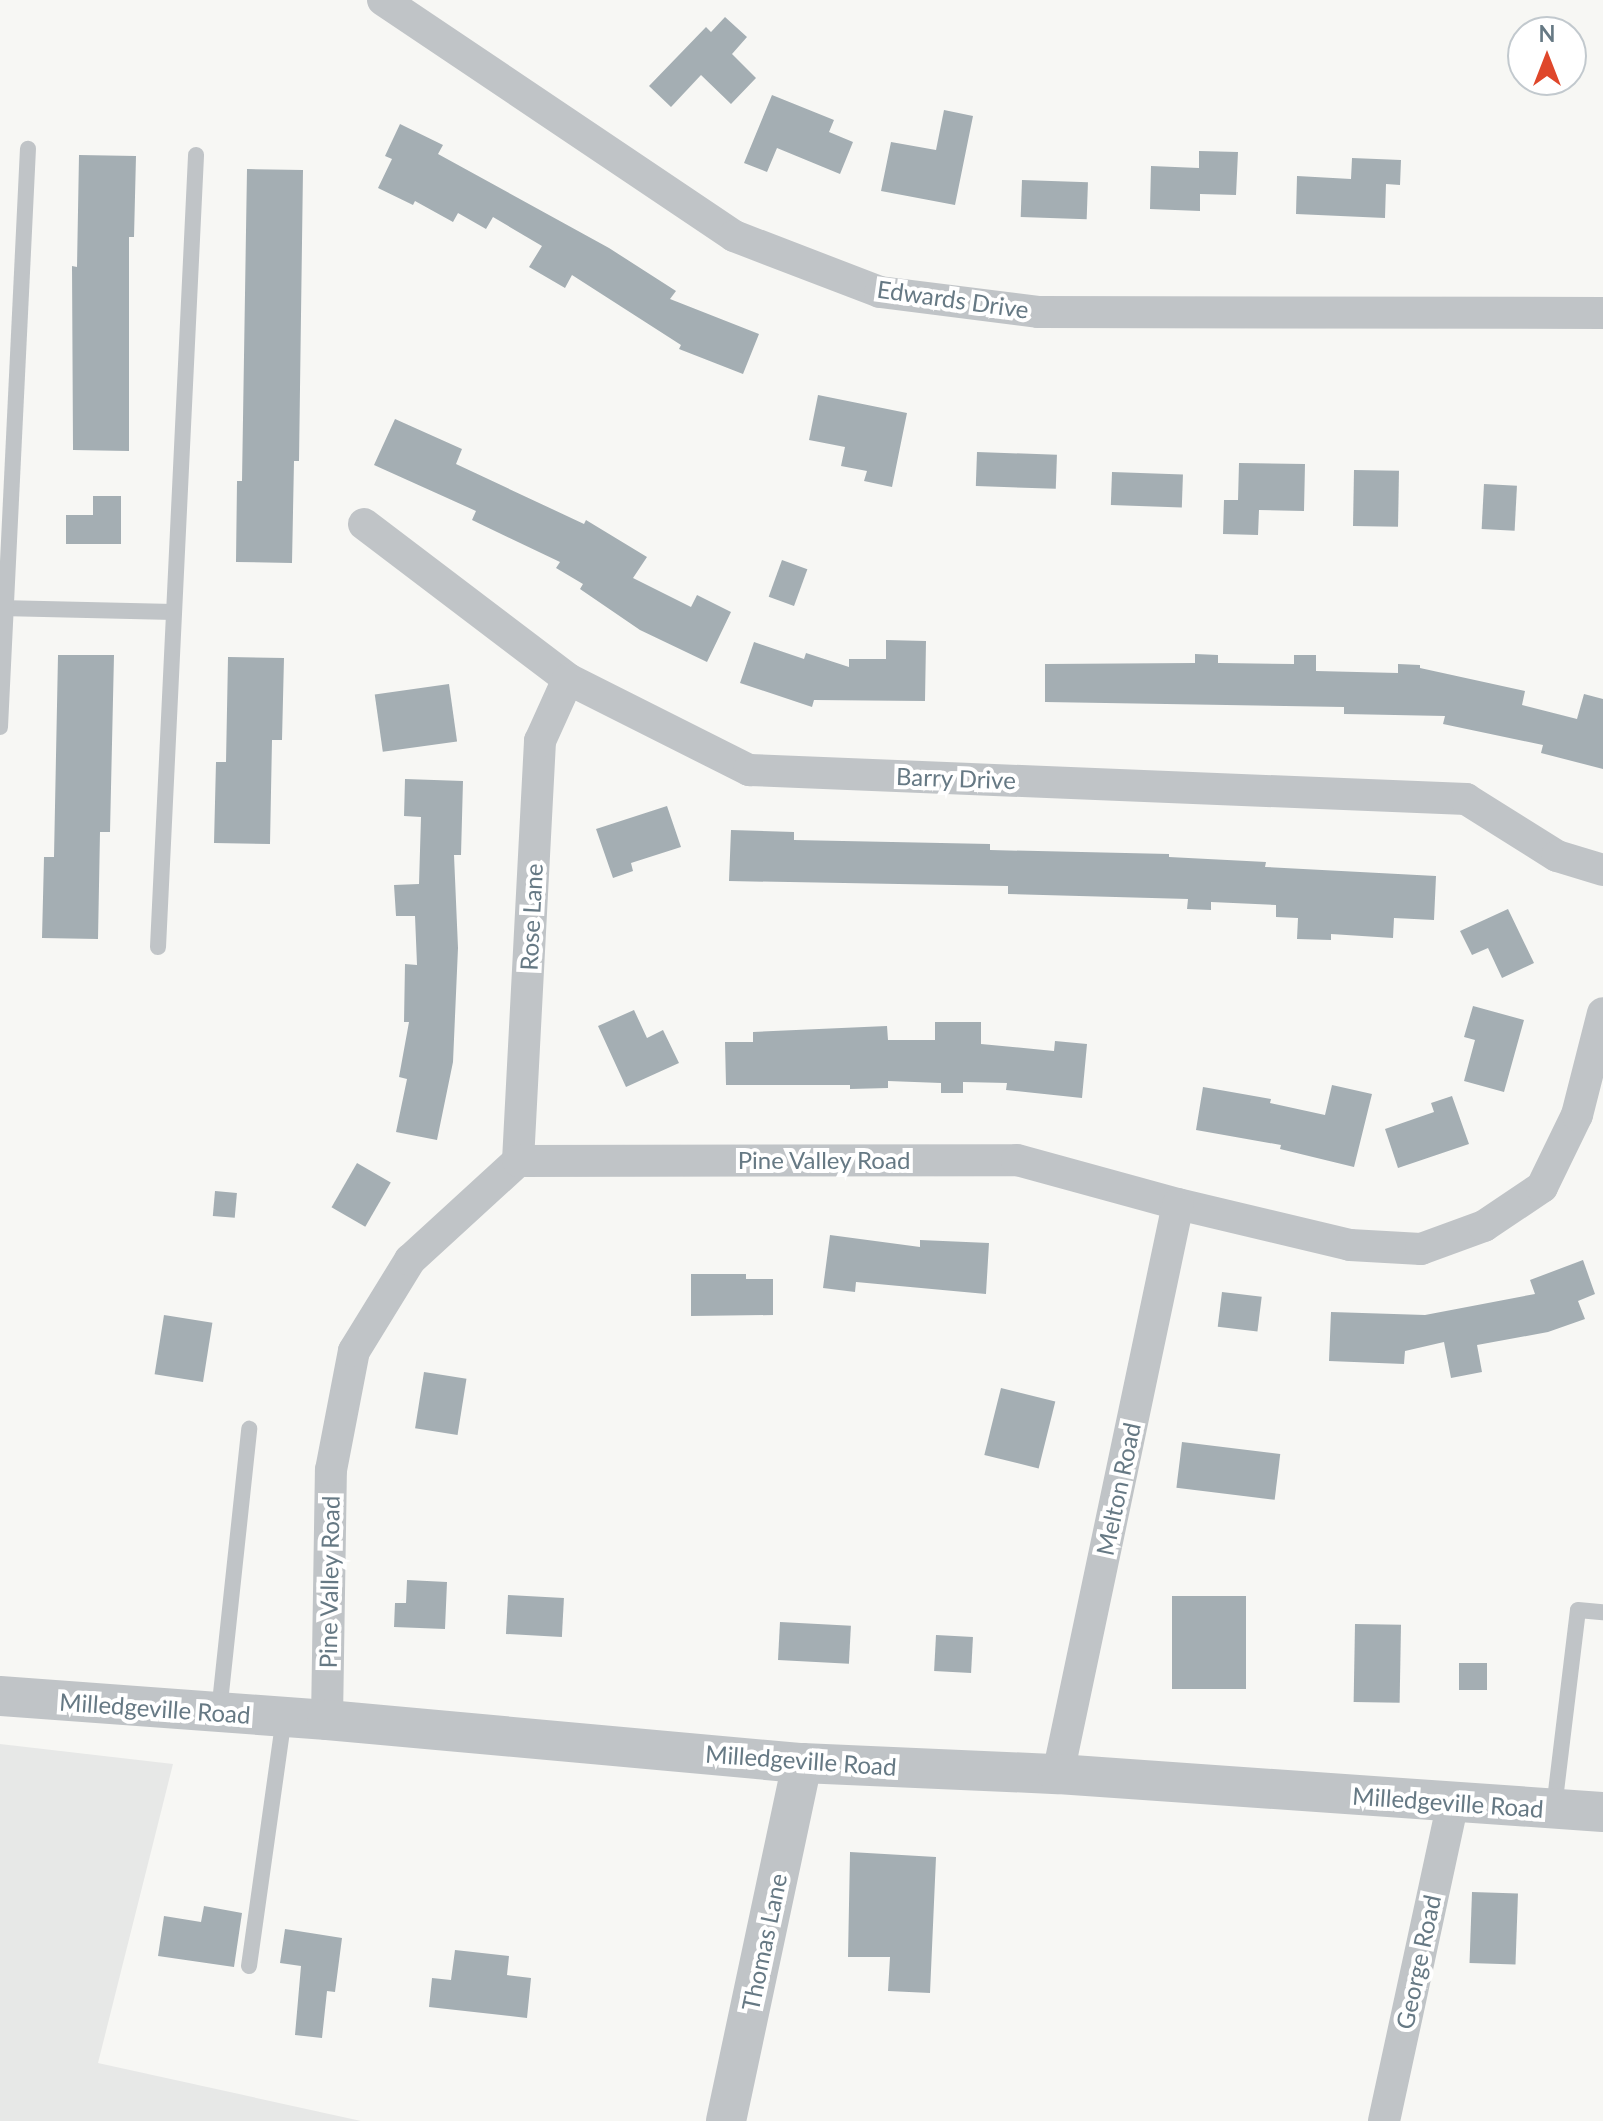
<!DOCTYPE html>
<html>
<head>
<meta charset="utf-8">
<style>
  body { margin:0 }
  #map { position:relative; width:1603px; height:2121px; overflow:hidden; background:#f7f7f4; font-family:Lato,sans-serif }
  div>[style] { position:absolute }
  .built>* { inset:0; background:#e7e8e7 }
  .building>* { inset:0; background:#a4aeb3; transform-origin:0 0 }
  .service>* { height:16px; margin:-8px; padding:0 8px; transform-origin:8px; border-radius:8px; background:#c0c4c7 }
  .minor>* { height:32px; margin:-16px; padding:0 16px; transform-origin:16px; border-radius:16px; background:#c0c4c7 }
  .tertiary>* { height:40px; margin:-20px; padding:0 20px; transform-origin:20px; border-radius:20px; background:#c0c4c7 }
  span { translate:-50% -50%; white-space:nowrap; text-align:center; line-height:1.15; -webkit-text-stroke:8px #fff; paint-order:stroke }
  .street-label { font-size:24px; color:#667984 }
  .north { position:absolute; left:1507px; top:16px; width:80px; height:80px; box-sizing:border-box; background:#fff; border:2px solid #c2c9ce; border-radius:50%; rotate:0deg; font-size:22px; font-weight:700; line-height:32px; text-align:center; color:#667984 }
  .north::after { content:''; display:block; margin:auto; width:28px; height:36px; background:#df472b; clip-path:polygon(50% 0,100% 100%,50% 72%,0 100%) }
</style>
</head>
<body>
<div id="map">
  <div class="built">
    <i style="clip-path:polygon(0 1744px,173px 1764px,98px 2063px,361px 2121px,0 2121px)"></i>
  </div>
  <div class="building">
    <i style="clip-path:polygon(725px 17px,747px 37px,732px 54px,756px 78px,731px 104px,701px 75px,671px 107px,649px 86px,706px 27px,711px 32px)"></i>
    <i style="clip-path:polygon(772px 95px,834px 120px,829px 132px,853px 142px,840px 174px,777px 148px,767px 172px,744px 163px)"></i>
    <i style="clip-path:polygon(944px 110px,973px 116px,955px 205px,881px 191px,891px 142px,936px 150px)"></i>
    <i style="clip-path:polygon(400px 124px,443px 145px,438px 154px,609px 248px,676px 291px,670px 299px,759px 334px,743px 374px,679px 349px,681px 345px,572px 275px,565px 288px,529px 267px,542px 246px,493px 217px,486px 229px,458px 213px,453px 222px,415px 201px,413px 205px,378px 188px,392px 159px,385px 156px)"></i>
    <i style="clip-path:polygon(1199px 151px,1238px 152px,1236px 195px,1200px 194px,1200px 211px,1150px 209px,1151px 166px,1199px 168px)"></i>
    <i style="clip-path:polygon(79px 155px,136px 156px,134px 237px,129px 237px,129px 451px,73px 450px,72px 266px,77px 267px)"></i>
    <i style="clip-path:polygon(1352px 158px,1401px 160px,1400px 185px,1386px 184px,1385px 218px,1296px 214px,1297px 176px,1351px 179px)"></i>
    <i style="clip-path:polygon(247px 169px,303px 170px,299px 461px,294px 461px,292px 563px,236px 562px,237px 481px,242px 481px)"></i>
    <i style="left:1022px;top:180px;width:66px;height:37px;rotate:2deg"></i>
    <i style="clip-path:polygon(818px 395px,907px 413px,892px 487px,864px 481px,867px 471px,841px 466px,845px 447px,809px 440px)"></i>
    <i style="clip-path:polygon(395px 419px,462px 449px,456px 464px,584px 524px,586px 520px,647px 557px,633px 578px,691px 607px,697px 595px,731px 612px,707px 662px,640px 630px,580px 589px,583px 584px,556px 568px,560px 562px,472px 520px,476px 511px,374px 465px)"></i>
    <i style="left:977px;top:452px;width:80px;height:34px;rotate:2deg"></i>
    <i style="clip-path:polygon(1239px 463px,1305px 464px,1304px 511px,1259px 510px,1258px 535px,1223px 534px,1224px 500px,1238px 500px)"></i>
    <i style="left:1354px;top:470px;width:45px;height:56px;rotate:1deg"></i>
    <i style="left:1112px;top:472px;width:71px;height:33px;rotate:2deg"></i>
    <i style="left:1484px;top:484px;width:33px;height:45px;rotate:3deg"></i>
    <i style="clip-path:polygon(93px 496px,121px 496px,121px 544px,66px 544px,66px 515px,93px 515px)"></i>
    <i style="left:782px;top:560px;width:27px;height:39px;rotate:20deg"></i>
    <i style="clip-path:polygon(886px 640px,926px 641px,925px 701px,814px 700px,812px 707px,740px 683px,754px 642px,804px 659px,806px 653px,849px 667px,849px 659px,886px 659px)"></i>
    <i style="clip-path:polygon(1195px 654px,1218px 655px,1218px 663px,1294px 664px,1294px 655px,1316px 655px,1316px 671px,1398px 673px,1398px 664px,1420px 665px,1420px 668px,1525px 691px,1522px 705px,1577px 719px,1584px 694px,1603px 699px,1603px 769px,1541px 753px,1543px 745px,1443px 724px,1445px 716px,1344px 714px,1344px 707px,1045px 702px,1045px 664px,1195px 663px)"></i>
    <i style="clip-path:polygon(58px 655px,114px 655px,110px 832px,100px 832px,98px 939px,42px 938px,44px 857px,54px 857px)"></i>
    <i style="clip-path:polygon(228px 657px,284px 658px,282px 740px,272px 740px,270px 844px,214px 843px,216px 762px,226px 762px)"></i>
    <i style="left:449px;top:684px;width:58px;height:75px;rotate:82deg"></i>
    <i style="clip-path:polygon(405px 779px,463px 781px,461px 855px,454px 855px,458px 948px,453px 1062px,437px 1140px,396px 1132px,407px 1079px,399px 1077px,409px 1022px,404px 1022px,405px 964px,417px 965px,415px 916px,396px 916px,394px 885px,419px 884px,421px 817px,404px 816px)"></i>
    <i style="clip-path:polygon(667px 806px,681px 847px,631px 863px,633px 871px,613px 878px,596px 829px)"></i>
    <i style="clip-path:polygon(731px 830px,794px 832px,794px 840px,990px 844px,990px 850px,1169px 854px,1169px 857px,1266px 862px,1265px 867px,1436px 876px,1434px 920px,1394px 918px,1393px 938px,1331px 934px,1331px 940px,1297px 939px,1298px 918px,1276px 917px,1276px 905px,1211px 902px,1211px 910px,1187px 909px,1188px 899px,1008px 894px,1008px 886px,729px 881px)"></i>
    <i style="clip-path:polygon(1508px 909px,1534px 963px,1502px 978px,1488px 948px,1472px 955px,1460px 931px)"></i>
    <i style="clip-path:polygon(1473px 1006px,1524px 1020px,1504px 1092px,1464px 1081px,1475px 1040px,1464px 1037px)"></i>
    <i style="clip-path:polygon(634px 1010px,647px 1038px,663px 1030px,679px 1063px,626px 1087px,598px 1026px)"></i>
    <i style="clip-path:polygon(935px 1022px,981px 1022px,981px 1044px,1054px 1051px,1055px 1041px,1087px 1044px,1082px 1098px,1006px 1090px,1007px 1083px,963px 1082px,963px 1093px,941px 1093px,941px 1083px,888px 1081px,888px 1088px,850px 1089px,850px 1085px,726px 1085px,725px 1042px,753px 1042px,753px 1032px,887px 1026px,888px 1040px,935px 1040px)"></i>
    <i style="clip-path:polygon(1332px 1085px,1372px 1094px,1354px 1167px,1280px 1149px,1281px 1145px,1196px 1130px,1203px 1087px,1271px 1099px,1270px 1103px,1325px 1115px)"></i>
    <i style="clip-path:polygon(1452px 1096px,1469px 1144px,1398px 1168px,1385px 1129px,1434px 1112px,1431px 1103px)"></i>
    <i style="left:357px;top:1163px;width:39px;height:51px;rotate:30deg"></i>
    <i style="left:215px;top:1191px;width:22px;height:25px;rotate:5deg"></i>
    <i style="clip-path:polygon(830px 1235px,920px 1247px,920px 1240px,989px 1243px,986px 1294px,856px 1282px,855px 1292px,823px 1288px)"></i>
    <i style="clip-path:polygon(1583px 1260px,1595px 1294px,1578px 1301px,1585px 1319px,1548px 1332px,1477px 1345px,1482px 1372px,1451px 1378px,1444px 1342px,1405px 1351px,1404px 1364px,1329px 1361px,1331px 1312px,1425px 1315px,1535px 1294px,1530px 1280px)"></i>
    <i style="clip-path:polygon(691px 1274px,746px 1274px,746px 1279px,773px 1279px,773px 1315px,691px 1316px)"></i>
    <i style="left:1222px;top:1292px;width:40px;height:35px;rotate:7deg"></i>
    <i style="left:164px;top:1315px;width:49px;height:60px;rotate:9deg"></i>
    <i style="left:424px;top:1372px;width:43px;height:57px;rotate:9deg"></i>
    <i style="left:1001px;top:1388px;width:56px;height:69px;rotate:14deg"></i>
    <i style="left:1182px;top:1442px;width:99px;height:46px;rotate:7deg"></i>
    <i style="clip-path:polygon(407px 1580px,447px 1582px,445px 1629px,394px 1627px,395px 1603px,406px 1603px)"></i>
    <i style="left:508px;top:1595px;width:56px;height:39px;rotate:3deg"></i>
    <i style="left:1172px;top:1596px;width:74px;height:93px"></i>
    <i style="left:780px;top:1622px;width:71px;height:38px;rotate:3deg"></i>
    <i style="left:1355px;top:1624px;width:46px;height:78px;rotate:1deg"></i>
    <i style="left:936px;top:1635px;width:37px;height:36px;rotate:3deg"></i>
    <i style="left:1459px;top:1663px;width:28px;height:27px"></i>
    <i style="clip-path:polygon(850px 1852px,936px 1857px,930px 1993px,888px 1991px,890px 1957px,848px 1957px)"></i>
    <i style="left:1472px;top:1892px;width:46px;height:71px;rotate:2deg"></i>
    <i style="clip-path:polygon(204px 1906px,242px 1913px,234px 1967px,158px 1956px,164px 1916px,201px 1922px)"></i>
    <i style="clip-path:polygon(285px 1929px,342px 1938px,335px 1992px,327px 1991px,322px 2038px,295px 2035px,301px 1966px,280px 1963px)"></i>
    <i style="clip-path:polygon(455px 1950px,509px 1956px,507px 1975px,531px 1978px,527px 2018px,429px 2007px,432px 1978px,451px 1980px)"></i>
  </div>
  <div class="service">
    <i style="left:0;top:608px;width:174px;rotate:1.3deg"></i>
    <i style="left:0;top:727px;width:579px;rotate:-87.23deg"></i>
    <i style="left:158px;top:947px;width:793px;rotate:-87.25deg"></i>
    <i style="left:219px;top:1712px;width:285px;rotate:-83.9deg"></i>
    <i style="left:1554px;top:1808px;width:199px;rotate:-83.1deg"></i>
    <i style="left:1578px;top:1610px;width:25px;rotate:5deg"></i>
    <i style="left:249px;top:1966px;width:251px;rotate:-82deg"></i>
  </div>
  <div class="minor">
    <i style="left:383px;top:0;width:423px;rotate:33.9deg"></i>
    <i style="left:734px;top:236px;width:156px;rotate:21deg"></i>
    <i style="left:880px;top:292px;width:159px;rotate:7.2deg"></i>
    <i style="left:1038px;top:312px;width:565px;rotate:0.1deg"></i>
    <i style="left:364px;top:524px;width:256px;rotate:37.2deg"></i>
    <i style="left:568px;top:679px;width:203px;rotate:26.7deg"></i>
    <i style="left:749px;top:770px;width:718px;rotate:2.32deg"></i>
    <i style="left:1466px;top:799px;width:107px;rotate:32.1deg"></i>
    <i style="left:1557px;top:856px;width:48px;rotate:16.9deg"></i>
    <i style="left:518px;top:1161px;width:421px;rotate:-87deg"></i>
    <i style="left:540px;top:741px;width:68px;rotate:-65.7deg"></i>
    <i style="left:327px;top:1720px;width:250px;rotate:-89.1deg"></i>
    <i style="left:331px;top:1470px;width:121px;rotate:-79.1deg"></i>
    <i style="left:354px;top:1351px;width:107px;rotate:-58.4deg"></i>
    <i style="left:410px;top:1260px;width:147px;rotate:-42.5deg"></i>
    <i style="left:518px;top:1161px;width:499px;rotate:-0.1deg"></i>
    <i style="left:1017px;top:1160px;width:167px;rotate:15.3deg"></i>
    <i style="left:1178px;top:1204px;width:177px;rotate:13.4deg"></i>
    <i style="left:1350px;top:1245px;width:71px;rotate:3.2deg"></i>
    <i style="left:1421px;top:1249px;width:67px;rotate:-20.1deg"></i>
    <i style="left:1484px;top:1226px;width:70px;rotate:-33.9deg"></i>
    <i style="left:1542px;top:1187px;width:80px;rotate:-64.1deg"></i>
    <i style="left:1577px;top:1115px;width:105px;rotate:-75.7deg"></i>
    <i style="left:1058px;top:1774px;width:582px;rotate:-78.11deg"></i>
    <i style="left:1384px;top:2121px;width:325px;rotate:-77.8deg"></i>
  </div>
  <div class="tertiary">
    <i style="left:0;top:1696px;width:328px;rotate:4.2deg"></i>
    <i style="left:327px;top:1720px;width:477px;rotate:5.2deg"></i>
    <i style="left:802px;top:1763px;width:256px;rotate:2.5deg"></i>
    <i style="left:1058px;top:1774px;width:546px;rotate:3.99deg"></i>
    <i style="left:726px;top:2121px;width:366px;rotate:-78deg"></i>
  </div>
  <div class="street-label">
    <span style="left:953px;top:299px;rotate:8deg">Edwards Drive</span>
    <span style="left:956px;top:778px;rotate:2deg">Barry Drive</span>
    <span style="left:531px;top:917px;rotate:-87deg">Rose Lane</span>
    <span style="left:824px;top:1160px">Pine Valley Road</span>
    <span style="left:1118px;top:1489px;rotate:-78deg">Melton Road</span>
    <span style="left:329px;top:1582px;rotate:-89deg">Pine Valley Road</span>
    <span style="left:155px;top:1708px;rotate:4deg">Milledgeville Road</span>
    <span style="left:801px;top:1760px;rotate:4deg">Milledgeville Road</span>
    <span style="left:1448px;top:1802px;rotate:4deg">Milledgeville Road</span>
    <span style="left:764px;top:1942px;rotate:-78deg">Thomas Lane</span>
    <span style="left:1418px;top:1962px;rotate:-78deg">George Road</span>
  </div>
  <div class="north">N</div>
</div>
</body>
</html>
